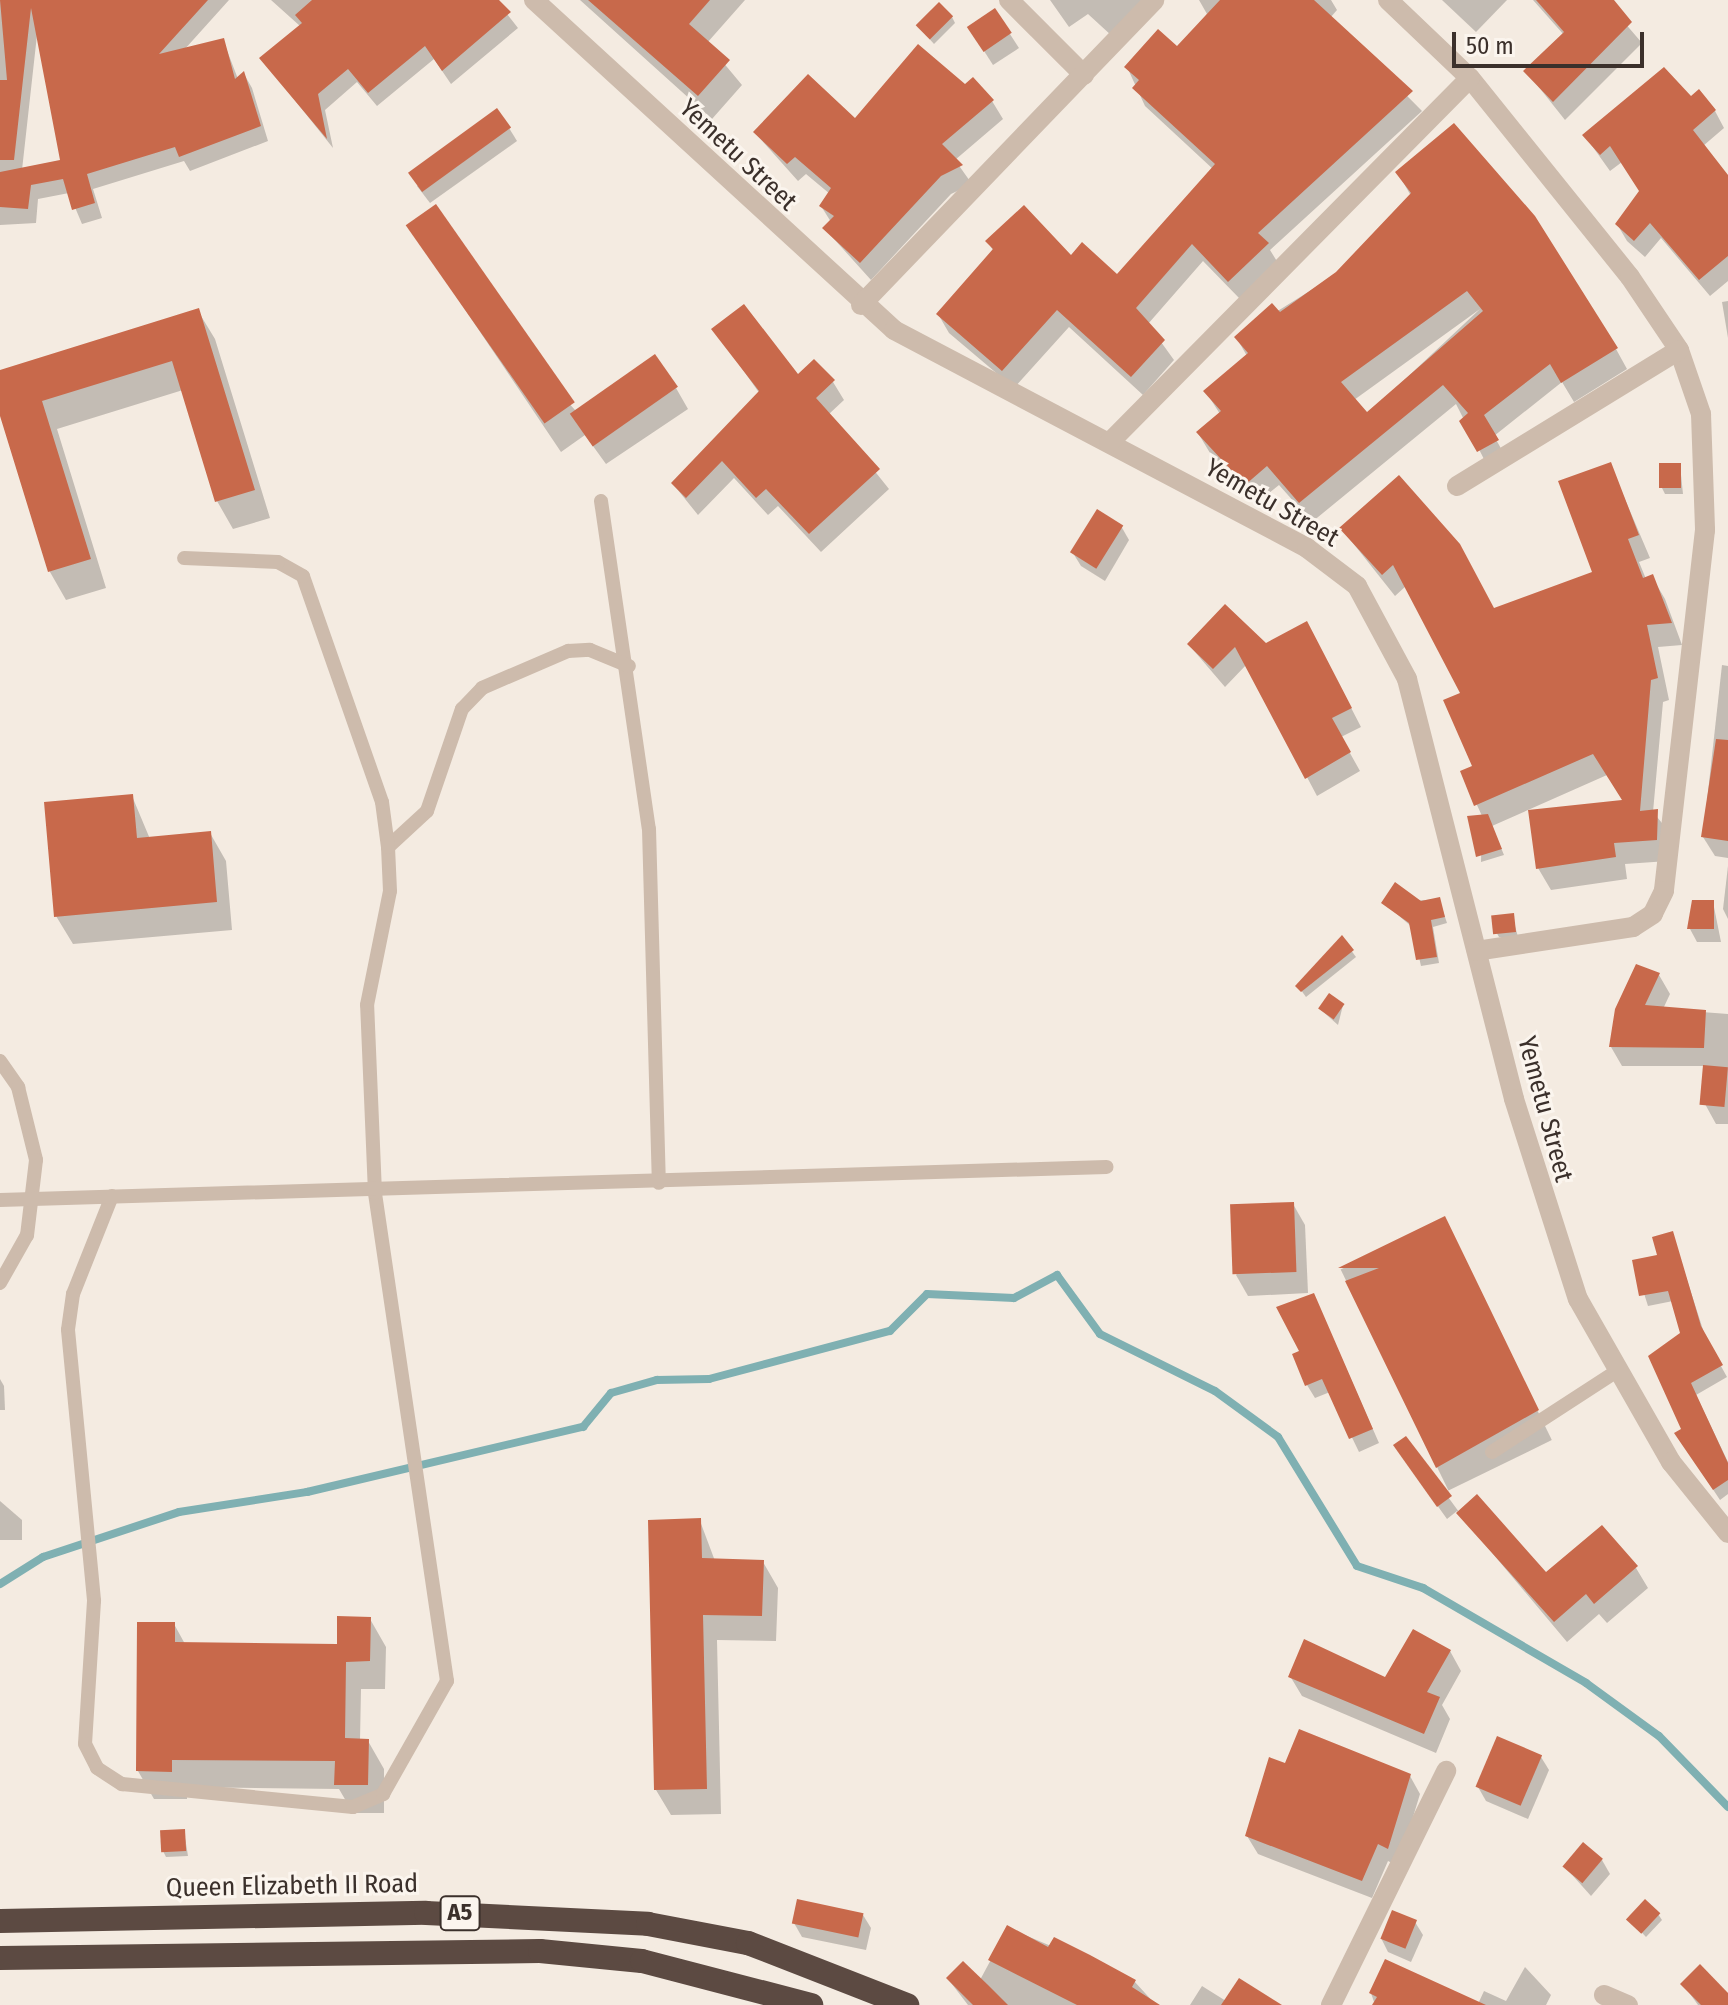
<!DOCTYPE html>
<html>
<head>
<meta charset="utf-8">
<style>
  body { margin:0 }
  #map { position:relative; width:1728px; height:2005px; overflow:hidden; background:#f4ebe1; font-family:"Fira Sans Condensed",sans-serif }
  div>[style] { position:absolute }
  .shadow>* { inset:0; background:#0003; transform-origin:0 0 }
  .stream>* { height:8px; margin:-4px; padding:0 4px; transform-origin:4px; border-radius:4px; background:#7fb0b2 }
  .building>* { inset:0; background:#c8694b; transform-origin:0 0 }
  .lane>* { height:14px; margin:-7px; padding:0 7px; transform-origin:7px; border-radius:7px; background:#cdbbac }
  .street>* { height:20px; margin:-10px; padding:0 10px; transform-origin:10px; border-radius:10px; background:#cdbbac }
  .highway>* { height:24px; margin:-12px; padding:0 12px; transform-origin:12px; border-radius:12px; background:#5c4a42 }
  span { translate:-50% -50%; white-space:nowrap; text-align:center; line-height:1.15; -webkit-text-stroke:6px #fbf5ee; paint-order:stroke }
  .shield-label span { padding:2px 6px; background:#fbf5ee; border:2px solid; border-radius:6px; -webkit-text-stroke-width:0 }
  .shield-label { font-size:24px; color:#3b302b; font-weight:700 }
  .street-label { font-size:26px; color:#3b302b }
  .scale { position:absolute; left:1452px; top:32px; width:192px; height:36px; box-sizing:border-box; border:4px solid #3b302b; border-top:0; padding-left:10px; font-size:24px; line-height:28px; white-space:nowrap; color:#3b302b; -webkit-text-stroke:6px #fbf5ee; paint-order:stroke }
</style>
</head>
<body>
<div id="map">
  <div class="shadow">
    <i style="clip-path:polygon(evenodd,0 0,229px 0,184px 50px,223px 40px,238px 79px,244px 74px,252px 88px,268px 141px,190px 171px,184px 161px,93px 189px,102px 218px,82px 224px,69px 193px,38px 199px,36px 223px,0 225px,0 0,37px 35px,62px 161px,22px 170px,37px 35px)"></i>
    <i style="clip-path:polygon(271px 0,496px 0,518px 28px,451px 84px,434px 59px,377px 106px,357px 82px,325px 110px,333px 148px,262px 59px,300px 26px)"></i>
    <i style="clip-path:polygon(580px 0,745px 0,707px 43px,742px 85px,712px 119px)"></i>
    <i style="clip-path:polygon(1050px 0,1145px 0,1112px 36px,1088px 14px,1069px 27px)"></i>
    <i style="clip-path:polygon(1199px 0,1331px 0,1337px 10px,1330px 18px,1422px 111px,1270px 250px,1278px 263px,1240px 299px,1203px 261px,1148px 324px,1174px 360px,1143px 395px,1069px 327px,1014px 388px,949px 333px,938px 314px,994px 252px,988px 242px,1071px 258px,1118px 276px,1214px 170px,1145px 106px,1127px 67px,1177px 49px,1207px 14px)"></i>
    <i style="clip-path:polygon(1442px 0,1507px 0,1476px 32px)"></i>
    <i style="clip-path:polygon(1533px 0,1605px 0,1642px 43px,1565px 120px,1526px 71px,1564px 35px)"></i>
    <i style="clip-path:polygon(995px 11px,1019px 48px,993px 65px,977px 40px)"></i>
    <i style="clip-path:polygon(952px 17px,955px 23px,934px 44px,918px 26px)"></i>
    <i style="clip-path:polygon(965px 87px,992px 101px,1003px 119px,955px 160px,972px 184px,951px 194px,871px 280px,825px 229px,831px 222px,821px 206px,830px 194px,806px 174px,798px 181px,755px 133px,855px 120px)"></i>
    <i style="clip-path:polygon(1690px 99px,1715px 111px,1724px 128px,1703px 146px,1728px 179px,1728px 281px,1710px 296px,1661px 238px,1645px 257px,1627px 241px,1617px 224px,1641px 192px,1622px 162px,1610px 171px,1585px 136px)"></i>
    <i style="clip-path:polygon(509px 128px,517px 141px,430px 203px,417px 186px)"></i>
    <i style="clip-path:polygon(evenodd,1398px 173px,1616px 349px,1627px 369px,1574px 402px,1562px 382px,1494px 436px,1508px 461px,1490px 471px,1456px 404px,1312px 522px,1279px 485px,1257px 503px,1210px 453px,1198px 433px,1220px 414px,1206px 392px,1247px 356px,1236px 337px,1337px 274px,1411px 196px,1398px 173px,1480px 309px,1367px 415px,1354px 400px,1480px 309px)"></i>
    <i style="clip-path:polygon(408px 225px,575px 410px,676px 388px,688px 409px,606px 464px,585px 435px,561px 452px)"></i>
    <i style="clip-path:polygon(1728px 301px,1728px 338px,1722px 302px)"></i>
    <i style="clip-path:polygon(198px 311px,215px 339px,270px 518px,233px 529px,217px 501px,183px 390px,57px 429px,106px 588px,66px 600px,50px 572px,0 409px,0 372px)"></i>
    <i style="clip-path:polygon(714px 329px,798px 377px,833px 382px,844px 400px,829px 414px,889px 489px,821px 552px,778px 506px,768px 515px,734px 478px,698px 515px,673px 484px,760px 394px)"></i>
    <i style="clip-path:polygon(1610px 464px,1650px 558px,1639px 562px,1646px 579px,1652px 577px,1665px 599px,1682px 645px,1658px 647px,1669px 700px,1663px 702px,1653px 812px,1670px 833px,1668px 861px,1625px 864px,1627px 879px,1551px 890px,1538px 868px,1624px 802px,1607px 775px,1492px 826px,1504px 855px,1481px 862px,1482px 816px,1462px 772px,1475px 767px,1463px 694px,1406px 586px,1395px 596px,1341px 528px,1494px 610px,1595px 573px)"></i>
    <i style="clip-path:polygon(1680px 465px,1683px 494px,1665px 494px,1662px 488px)"></i>
    <i style="clip-path:polygon(1121px 526px,1129px 540px,1105px 581px,1081px 566px,1073px 553px)"></i>
    <i style="clip-path:polygon(1317px 642px,1361px 727px,1341px 737px,1360px 771px,1317px 796px,1247px 664px,1225px 687px,1189px 645px)"></i>
    <i style="clip-path:polygon(1722px 665px,1728px 666px,1728px 858px,1715px 856px,1703px 837px)"></i>
    <i style="clip-path:polygon(132px 796px,150px 839px,210px 833px,226px 861px,232px 930px,73px 944px,56px 916px)"></i>
    <i style="clip-path:polygon(1728px 866px,1728px 919px,1723px 909px)"></i>
    <i style="clip-path:polygon(1439px 899px,1447px 923px,1433px 927px,1439px 963px,1421px 966px,1412px 927px,1384px 903px)"></i>
    <i style="clip-path:polygon(1713px 902px,1721px 942px,1697px 942px,1690px 929px)"></i>
    <i style="clip-path:polygon(1512px 915px,1518px 937px,1499px 937px,1495px 930px)"></i>
    <i style="clip-path:polygon(1342px 938px,1356px 957px,1306px 997px,1298px 986px)"></i>
    <i style="clip-path:polygon(1659px 975px,1670px 994px,1663px 1009px,1728px 1014px,1728px 1124px,1716px 1124px,1705px 1104px,1705px 1066px,1622px 1066px,1611px 1047px)"></i>
    <i style="clip-path:polygon(1343px 1005px,1338px 1025px,1320px 1009px)"></i>
    <i style="clip-path:polygon(1293px 1204px,1305px 1225px,1308px 1293px,1248px 1296px,1236px 1275px)"></i>
    <i style="left:1444px;top:1219px;width:246px;height:115px;rotate:64deg"></i>
    <i style="clip-path:polygon(1672px 1233px,1706px 1339px,1727px 1377px,1696px 1395px,1728px 1462px,1728px 1494px,1720px 1500px,1683px 1444px,1682px 1333px,1673px 1301px,1648px 1306px,1634px 1262px,1660px 1257px)"></i>
    <i style="clip-path:polygon(1320px 1309px,1379px 1443px,1359px 1452px,1330px 1392px,1315px 1398px,1307px 1385px,1302px 1352px)"></i>
    <i style="clip-path:polygon(0 1379px,4px 1386px,5px 1410px,0 1410px)"></i>
    <i style="clip-path:polygon(1405px 1438px,1459px 1512px,1546px 1575px,1636px 1568px,1648px 1588px,1607px 1623px,1599px 1614px,1567px 1642px,1457px 1511px,1447px 1519px,1404px 1459px)"></i>
    <i style="clip-path:polygon(0 1501px,22px 1520px,22px 1540px,0 1540px)"></i>
    <i style="clip-path:polygon(700px 1521px,715px 1561px,763px 1562px,778px 1588px,776px 1641px,717px 1640px,721px 1814px,671px 1815px,656px 1790px)"></i>
    <i style="clip-path:polygon(370px 1619px,386px 1647px,385px 1689px,361px 1689px,360px 1740px,368px 1741px,384px 1769px,384px 1813px,353px 1813px,339px 1789px,187px 1787px,187px 1799px,154px 1799px,138px 1771px,174px 1624px,185px 1644px,339px 1646px)"></i>
    <i style="clip-path:polygon(1450px 1651px,1461px 1671px,1442px 1705px,1450px 1719px,1436px 1753px,1302px 1696px,1290px 1676px,1386px 1679px)"></i>
    <i style="clip-path:polygon(1541px 1757px,1549px 1770px,1528px 1819px,1486px 1801px,1478px 1787px)"></i>
    <i style="clip-path:polygon(1286px 1766px,1410px 1776px,1420px 1794px,1398px 1866px,1388px 1861px,1372px 1898px,1258px 1854px,1247px 1836px)"></i>
    <i style="clip-path:polygon(184px 1831px,188px 1856px,166px 1857px,163px 1851px)"></i>
    <i style="clip-path:polygon(1602px 1860px,1610px 1874px,1591px 1896px,1565px 1867px)"></i>
    <i style="clip-path:polygon(1658px 1914px,1662px 1920px,1646px 1937px,1629px 1919px)"></i>
    <i style="clip-path:polygon(863px 1915px,871px 1928px,866px 1950px,802px 1937px,794px 1923px)"></i>
    <i style="clip-path:polygon(1415px 1922px,1423px 1935px,1411px 1962px,1388px 1952px,1381px 1938px)"></i>
    <i style="clip-path:polygon(1008px 1928px,1134px 1981px,1156px 2005px,968px 2005px,948px 1979px,980px 1980px)"></i>
    <i style="clip-path:polygon(1525px 1967px,1551px 1995px,1546px 2005px,1375px 2005px,1371px 1993px,1478px 2004px,1484px 1991px,1506px 2001px)"></i>
    <i style="clip-path:polygon(1683px 1984px,1728px 1996px,1728px 2005px,1698px 2005px)"></i>
    <i style="clip-path:polygon(1202px 1986px,1226px 2001px,1274px 2005px,1190px 2005px)"></i>
  </div>
  <div class="stream">
    <i style="left:0;top:1584px;width:51px;rotate:-32.1deg"></i>
    <i style="left:43px;top:1557px;width:143px;rotate:-18.3deg"></i>
    <i style="left:179px;top:1512px;width:130px;rotate:-8.9deg"></i>
    <i style="left:307px;top:1492px;width:284px;rotate:-13.3deg"></i>
    <i style="left:583px;top:1427px;width:44px;rotate:-50.5deg"></i>
    <i style="left:611px;top:1393px;width:48px;rotate:-15.8deg"></i>
    <i style="left:657px;top:1380px;width:52px;rotate:-1.1deg"></i>
    <i style="left:709px;top:1379px;width:187px;rotate:-14.9deg"></i>
    <i style="left:890px;top:1331px;width:52px;rotate:-45deg"></i>
    <i style="left:927px;top:1294px;width:87px;rotate:2.6deg"></i>
    <i style="left:1014px;top:1298px;width:49px;rotate:-28.1deg"></i>
    <i style="left:1057px;top:1275px;width:73px;rotate:53.9deg"></i>
    <i style="left:1100px;top:1334px;width:128px;rotate:26.4deg"></i>
    <i style="left:1215px;top:1391px;width:78px;rotate:36.1deg"></i>
    <i style="left:1278px;top:1437px;width:151px;rotate:58.5deg"></i>
    <i style="left:1357px;top:1566px;width:70px;rotate:18.4deg"></i>
    <i style="left:1423px;top:1588px;width:189px;rotate:30.2deg"></i>
    <i style="left:1586px;top:1683px;width:90px;rotate:36deg"></i>
    <i style="left:1659px;top:1736px;width:99px;rotate:45.8deg"></i>
  </div>
  <div class="building">
    <i style="clip-path:polygon(0 0,208px 0,159px 54px,224px 38px,235px 79px,244px 71px,261px 126px,179px 157px,175px 147px,87px 174px,95px 203px,72px 210px,63px 179px,31px 185px,28px 209px,0 207px,0 172px,60px 160px,31px 8px,14px 160px,0 160px,0 80px,7px 80px)"></i>
    <i style="clip-path:polygon(312px 0,499px 0,511px 12px,442px 71px,425px 46px,368px 93px,348px 69px,318px 94px,327px 139px,259px 58px,302px 23px,295px 15px)"></i>
    <i style="clip-path:polygon(588px 0,710px 0,689px 24px,730px 60px,698px 96px)"></i>
    <i style="clip-path:polygon(1220px 0,1314px 0,1413px 91px,1258px 233px,1269px 243px,1228px 282px,1192px 244px,1136px 308px,1165px 340px,1131px 377px,1057px 310px,1002px 371px,936px 314px,993px 249px,985px 241px,1024px 205px,1071px 255px,1082px 242px,1117px 274px,1215px 164px,1132px 88px,1139px 80px,1124px 67px,1158px 29px,1177px 46px)"></i>
    <i style="clip-path:polygon(1536px 0,1614px 0,1632px 22px,1553px 102px,1523px 71px,1564px 32px)"></i>
    <i style="left:939px;top:2px;width:20px;height:33px;rotate:45deg"></i>
    <i style="left:995px;top:8px;width:30px;height:34px;rotate:56deg"></i>
    <i style="clip-path:polygon(918px 44px,965px 84px,973px 77px,994px 100px,942px 144px,963px 165px,941px 176px,860px 263px,822px 228px,834px 216px,819px 206px,831px 188px,795px 157px,787px 164px,753px 132px,808px 74px,855px 118px)"></i>
    <i style="clip-path:polygon(1664px 67px,1691px 96px,1699px 89px,1716px 110px,1693px 130px,1728px 175px,1728px 256px,1699px 280px,1650px 223px,1634px 241px,1615px 224px,1639px 191px,1610px 146px,1600px 155px,1582px 135px)"></i>
    <i style="left:497px;top:108px;width:24px;height:110px;rotate:54deg"></i>
    <i style="clip-path:polygon(evenodd,1454px 123px,1535px 216px,1618px 348px,1561px 383px,1550px 364px,1484px 415px,1499px 440px,1477px 452px,1459px 421px,1468px 413px,1443px 385px,1299px 503px,1267px 466px,1245px 485px,1196px 432px,1221px 411px,1203px 391px,1248px 353px,1234px 337px,1272px 303px,1280px 312px,1336px 272px,1411px 193px,1395px 172px,1454px 123px,1467px 291px,1483px 311px,1367px 412px,1341px 382px,1467px 291px)"></i>
    <i style="left:436px;top:204px;width:242px;height:37px;rotate:55deg"></i>
    <i style="clip-path:polygon(744px 304px,798px 374px,814px 359px,835px 380px,816px 398px,880px 469px,809px 534px,766px 489px,756px 498px,722px 461px,686px 498px,671px 483px,759px 391px,711px 329px)"></i>
    <i style="clip-path:polygon(199px 308px,255px 490px,215px 502px,172px 361px,42px 401px,91px 559px,48px 572px,0 416px,0 370px)"></i>
    <i style="left:655px;top:354px;width:40px;height:104px;rotate:55deg"></i>
    <i style="clip-path:polygon(1611px 462px,1639px 535px,1628px 539px,1643px 578px,1653px 574px,1672px 623px,1647px 625px,1658px 678px,1651px 680px,1640px 811px,1658px 809px,1657px 840px,1614px 843px,1616px 857px,1536px 869px,1528px 810px,1622px 800px,1593px 754px,1474px 806px,1460px 771px,1472px 766px,1443px 700px,1460px 693px,1393px 565px,1382px 575px,1339px 528px,1399px 475px,1460px 544px,1494px 608px,1592px 572px,1558px 481px)"></i>
    <i style="left:1681px;top:463px;width:25px;height:22px;rotate:90deg"></i>
    <i style="left:1097px;top:509px;width:31px;height:51px;rotate:32deg"></i>
    <i style="clip-path:polygon(1225px 604px,1266px 643px,1307px 621px,1352px 708px,1332px 718px,1351px 752px,1305px 779px,1235px 647px,1213px 669px,1187px 644px)"></i>
    <i style="clip-path:polygon(1716px 739px,1728px 740px,1728px 841px,1701px 837px)"></i>
    <i style="clip-path:polygon(133px 794px,137px 838px,211px 831px,217px 902px,54px 917px,44px 802px)"></i>
    <i style="clip-path:polygon(1488px 814px,1502px 849px,1476px 857px,1467px 816px)"></i>
    <i style="clip-path:polygon(1395px 882px,1421px 901px,1440px 897px,1445px 917px,1431px 920px,1437px 957px,1416px 960px,1409px 923px,1381px 903px)"></i>
    <i style="clip-path:polygon(1692px 900px,1714px 900px,1714px 929px,1687px 929px)"></i>
    <i style="left:1514px;top:913px;width:19px;height:23px;rotate:84deg"></i>
    <i style="clip-path:polygon(1342px 935px,1354px 950px,1301px 992px,1295px 986px)"></i>
    <i style="clip-path:polygon(1636px 964px,1660px 973px,1645px 1005px,1706px 1010px,1704px 1048px,1609px 1047px,1615px 1009px)"></i>
    <i style="left:1329px;top:993px;width:19px;height:19px;rotate:35deg"></i>
    <i style="left:1703px;top:1065px;width:25px;height:40px;rotate:5deg"></i>
    <i style="left:1294px;top:1202px;width:70px;height:64px;rotate:88deg"></i>
    <i style="clip-path:polygon(1445px 1216px,1539px 1410px,1436px 1468px,1345px 1281px,1379px 1268px,1338px 1268px)"></i>
    <i style="clip-path:polygon(1673px 1231px,1701px 1326px,1723px 1365px,1691px 1383px,1728px 1463px,1728px 1480px,1713px 1490px,1674px 1433px,1681px 1429px,1648px 1356px,1680px 1333px,1668px 1291px,1639px 1296px,1632px 1260px,1657px 1255px,1652px 1237px)"></i>
    <i style="clip-path:polygon(1314px 1293px,1373px 1429px,1349px 1439px,1322px 1379px,1305px 1386px,1292px 1354px,1299px 1351px,1276px 1307px)"></i>
    <i style="clip-path:polygon(1406px 1436px,1452px 1496px,1437px 1507px,1393px 1445px)"></i>
    <i style="clip-path:polygon(1477px 1494px,1546px 1572px,1602px 1525px,1638px 1566px,1594px 1604px,1586px 1594px,1554px 1622px,1456px 1513px)"></i>
    <i style="clip-path:polygon(701px 1518px,702px 1558px,764px 1560px,762px 1616px,703px 1615px,707px 1789px,654px 1790px,648px 1520px)"></i>
    <i style="clip-path:polygon(337px 1616px,371px 1617px,370px 1661px,346px 1662px,345px 1738px,369px 1739px,368px 1785px,334px 1785px,335px 1761px,172px 1760px,172px 1772px,136px 1771px,137px 1622px,175px 1622px,175px 1642px,337px 1644px)"></i>
    <i style="clip-path:polygon(1413px 1629px,1451px 1650px,1427px 1692px,1440px 1697px,1424px 1734px,1288px 1677px,1304px 1639px,1385px 1677px)"></i>
    <i style="clip-path:polygon(1299px 1729px,1411px 1774px,1388px 1849px,1378px 1844px,1362px 1881px,1245px 1836px,1269px 1757px,1285px 1763px)"></i>
    <i style="left:1497px;top:1736px;width:49px;height:55px;rotate:23deg"></i>
    <i style="left:185px;top:1829px;width:22px;height:25px;rotate:87deg"></i>
    <i style="left:1583px;top:1842px;width:26px;height:32px;rotate:40deg"></i>
    <i style="left:797px;top:1899px;width:68px;height:25px;rotate:12deg"></i>
    <i style="left:1645px;top:1899px;width:21px;height:28px;rotate:43deg"></i>
    <i style="left:1392px;top:1910px;width:27px;height:31px;rotate:22deg"></i>
    <i style="clip-path:polygon(1007px 1925px,1048px 1947px,1054px 1937px,1090px 1955px,1136px 1980px,1132px 1987px,1160px 2005px,1077px 2005px,988px 1960px)"></i>
    <i style="clip-path:polygon(1385px 1959px,1486px 2005px,1372px 2005px,1377px 1997px,1369px 1993px)"></i>
    <i style="clip-path:polygon(963px 1961px,988px 1985px,1008px 2005px,973px 2005px,946px 1978px)"></i>
    <i style="clip-path:polygon(1700px 1964px,1728px 1993px,1728px 2005px,1701px 2005px,1680px 1984px)"></i>
    <i style="clip-path:polygon(1239px 1978px,1282px 2005px,1221px 2005px)"></i>
  </div>
  <div class="lane">
    <i style="left:601px;top:501px;width:331px;rotate:81.7deg"></i>
    <i style="left:649px;top:829px;width:354px;rotate:88.4deg"></i>
    <i style="left:388px;top:847px;width:53px;rotate:-42.7deg"></i>
    <i style="left:427px;top:811px;width:108px;rotate:-71.1deg"></i>
    <i style="left:462px;top:709px;width:29px;rotate:-46deg"></i>
    <i style="left:482px;top:688px;width:94px;rotate:-23.3deg"></i>
    <i style="left:568px;top:651px;width:22px;rotate:-3deg"></i>
    <i style="left:590px;top:650px;width:42px;rotate:22.3deg"></i>
    <i style="left:0;top:1061px;width:32px;rotate:55deg"></i>
    <i style="left:18px;top:1087px;width:75px;rotate:76.1deg"></i>
    <i style="left:36px;top:1160px;width:76px;rotate:96.8deg"></i>
    <i style="left:27px;top:1235px;width:55px;rotate:119.4deg"></i>
    <i style="left:112px;top:1196px;width:105px;rotate:111.7deg"></i>
    <i style="left:73px;top:1294px;width:36px;rotate:98deg"></i>
    <i style="left:68px;top:1330px;width:272px;rotate:84.5deg"></i>
    <i style="left:94px;top:1601px;width:143px;rotate:93.6deg"></i>
    <i style="left:85px;top:1744px;width:27px;rotate:63deg"></i>
    <i style="left:97px;top:1768px;width:30px;rotate:33deg"></i>
    <i style="left:122px;top:1784px;width:232px;rotate:5.7deg"></i>
    <i style="left:353px;top:1807px;width:33px;rotate:-23deg"></i>
    <i style="left:383px;top:1794px;width:130px;rotate:-60.5deg"></i>
    <i style="left:447px;top:1681px;width:493px;rotate:-98.4deg"></i>
    <i style="left:375px;top:1193px;width:188px;rotate:-92.4deg"></i>
    <i style="left:367px;top:1005px;width:116px;rotate:-78.6deg"></i>
    <i style="left:390px;top:891px;width:44px;rotate:-92.6deg"></i>
    <i style="left:388px;top:847px;width:45px;rotate:-97.6deg"></i>
    <i style="left:382px;top:802px;width:239px;rotate:-109.3deg"></i>
    <i style="left:303px;top:576px;width:29px;rotate:-151deg"></i>
    <i style="left:278px;top:562px;width:94px;rotate:-177.6deg"></i>
    <i style="left:0;top:1200px;width:1107px;rotate:-1.71deg"></i>
    <i style="left:1492px;top:1452px;width:145px;rotate:-32.9deg"></i>
  </div>
  <div class="street">
    <i style="left:534px;top:0;width:488px;rotate:42.5deg"></i>
    <i style="left:894px;top:330px;width:467px;rotate:27.8deg"></i>
    <i style="left:1307px;top:548px;width:63px;rotate:37.2deg"></i>
    <i style="left:1357px;top:586px;width:106px;rotate:61.7deg"></i>
    <i style="left:1407px;top:679px;width:433px;rotate:75.7deg"></i>
    <i style="left:1514px;top:1099px;width:210px;rotate:72.3deg"></i>
    <i style="left:1578px;top:1299px;width:188px;rotate:60.3deg"></i>
    <i style="left:1671px;top:1462px;width:91px;rotate:51.2deg"></i>
    <i style="left:1009px;top:0;width:106px;rotate:45deg"></i>
    <i style="left:1388px;top:0;width:113px;rotate:43.6deg"></i>
    <i style="left:1470px;top:78px;width:255px;rotate:51.2deg"></i>
    <i style="left:1630px;top:277px;width:88px;rotate:56.1deg"></i>
    <i style="left:1679px;top:350px;width:68px;rotate:71deg"></i>
    <i style="left:1701px;top:414px;width:116px;rotate:88deg"></i>
    <i style="left:1705px;top:530px;width:363px;rotate:96.5deg"></i>
    <i style="left:1664px;top:891px;width:25px;rotate:116deg"></i>
    <i style="left:1653px;top:914px;width:24px;rotate:147deg"></i>
    <i style="left:1633px;top:927px;width:158px;rotate:171.3deg"></i>
    <i style="left:861px;top:305px;width:423px;rotate:-46.1deg"></i>
    <i style="left:1109px;top:443px;width:513px;rotate:-45.32deg"></i>
    <i style="left:1457px;top:486px;width:260px;rotate:-31.5deg"></i>
    <i style="left:1604px;top:1995px;width:26px;rotate:23deg"></i>
    <i style="left:1331px;top:2005px;width:261px;rotate:-63.8deg"></i>
  </div>
  <div class="highway">
    <i style="left:0;top:1921px;width:426px;rotate:-1.1deg"></i>
    <i style="left:426px;top:1913px;width:222px;rotate:2.8deg"></i>
    <i style="left:648px;top:1924px;width:102px;rotate:10.8deg"></i>
    <i style="left:748px;top:1943px;width:171px;rotate:21.3deg"></i>
    <i style="left:0;top:1958px;width:540px;rotate:-0.74deg"></i>
    <i style="left:540px;top:1951px;width:102px;rotate:5.6deg"></i>
    <i style="left:642px;top:1961px;width:175px;rotate:14.6deg"></i>
  </div>
  <div class="shield-label">
    <span style="left:460px;top:1913px">A5</span>
  </div>
  <div class="street-label">
    <span style="left:738px;top:155px;rotate:43deg">Yemetu Street</span>
    <span style="left:1272px;top:503px;rotate:30deg">Yemetu Street</span>
    <span style="left:1545px;top:1109px;rotate:75deg">Yemetu Street</span>
    <span style="left:292px;top:1886px;rotate:-1deg">Queen Elizabeth II Road</span>
  </div>
  <div class="scale">50 m</div>
</div>
</body>
</html>
